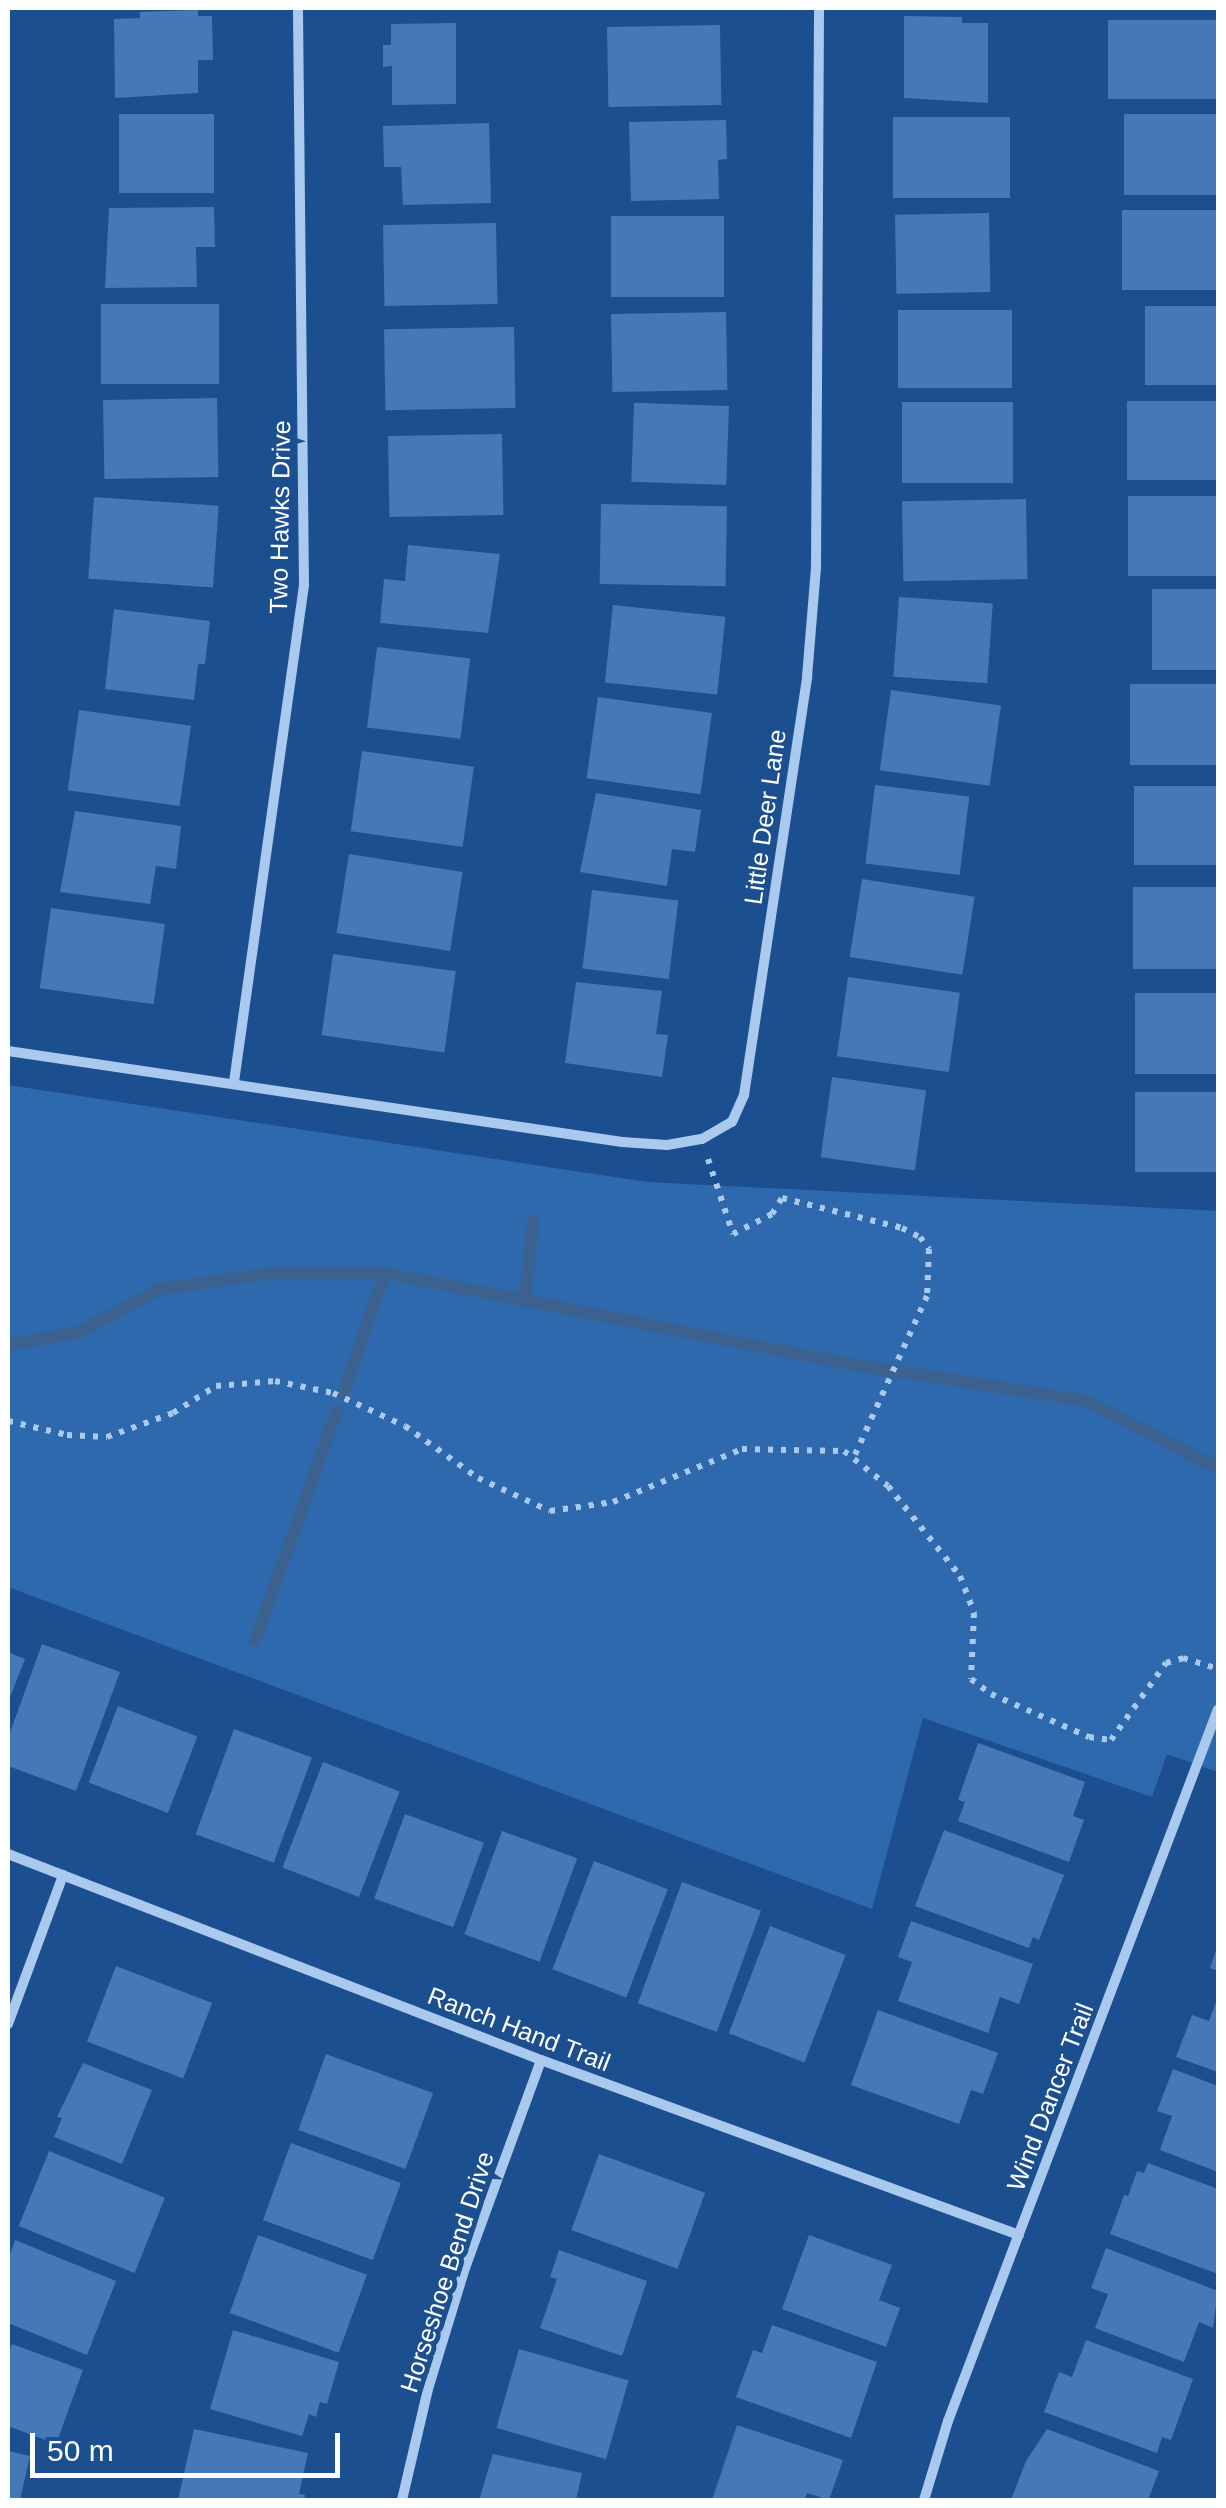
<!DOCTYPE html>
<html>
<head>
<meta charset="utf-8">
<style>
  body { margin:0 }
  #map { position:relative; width:1226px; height:2508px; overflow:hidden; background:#1b4f8f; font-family:Arial,sans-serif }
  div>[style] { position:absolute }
  .green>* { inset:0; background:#2e69ad }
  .stream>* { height:12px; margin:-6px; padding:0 6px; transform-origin:6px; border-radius:6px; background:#3c6290 }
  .building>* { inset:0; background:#4478b7; transform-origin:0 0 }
  .path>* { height:6px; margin-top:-3px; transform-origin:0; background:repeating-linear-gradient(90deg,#a9c9ee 0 5px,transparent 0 13px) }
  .minor>* { height:10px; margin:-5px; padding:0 5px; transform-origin:5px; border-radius:5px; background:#a9c9ee }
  span { translate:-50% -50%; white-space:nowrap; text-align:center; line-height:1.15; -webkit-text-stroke:10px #1b4f8f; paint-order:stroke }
  .street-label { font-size:25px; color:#fff }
  .frame { position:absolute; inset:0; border:10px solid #fff; pointer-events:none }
  .scale { position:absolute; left:30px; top:2433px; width:310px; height:45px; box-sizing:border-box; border:5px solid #fff; border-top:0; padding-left:12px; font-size:30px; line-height:35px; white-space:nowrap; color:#fff; -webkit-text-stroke:8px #1b4f8f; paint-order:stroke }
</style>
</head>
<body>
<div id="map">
  <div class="green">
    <i style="clip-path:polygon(8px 1085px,647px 1182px,1218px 1211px,1218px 1772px,1167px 1754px,1152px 1797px,923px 1718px,872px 1909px,8px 1587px)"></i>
  </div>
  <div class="stream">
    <i style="left:525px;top:1302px;width:81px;rotate:-84.4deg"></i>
    <i style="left:8px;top:1345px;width:72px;rotate:-10.4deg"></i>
    <i style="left:79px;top:1332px;width:92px;rotate:-28deg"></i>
    <i style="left:160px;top:1289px;width:108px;rotate:-8deg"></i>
    <i style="left:267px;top:1274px;width:118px;rotate:-0.5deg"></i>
    <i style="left:385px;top:1273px;width:462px;rotate:11.1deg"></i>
    <i style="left:838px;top:1362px;width:251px;rotate:8.9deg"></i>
    <i style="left:1086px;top:1401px;width:148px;rotate:26.9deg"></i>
    <i style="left:343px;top:1394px;width:128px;rotate:-70.9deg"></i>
    <i style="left:255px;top:1640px;width:243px;rotate:-70.3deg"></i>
  </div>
  <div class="building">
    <i style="clip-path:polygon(198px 10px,198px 16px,212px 16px,213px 60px,198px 60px,198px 93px,115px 98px,114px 19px,140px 18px,140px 12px)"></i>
    <i style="clip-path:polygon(904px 16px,962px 17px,962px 23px,988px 23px,988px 103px,904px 98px)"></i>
    <i style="left:1218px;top:20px;width:79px;height:110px;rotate:90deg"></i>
    <i style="clip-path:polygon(456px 23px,456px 104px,392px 105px,392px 66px,383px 67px,383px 45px,391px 45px,391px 24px)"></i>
    <i style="left:720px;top:25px;width:80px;height:113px;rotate:89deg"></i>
    <i style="left:119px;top:114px;width:95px;height:79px"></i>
    <i style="left:1218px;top:114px;width:81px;height:94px;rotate:90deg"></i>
    <i style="left:893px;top:117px;width:117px;height:81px"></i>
    <i style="clip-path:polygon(726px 120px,727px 159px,718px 160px,719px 199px,631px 201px,629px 122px)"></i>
    <i style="clip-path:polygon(489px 123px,491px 203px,403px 205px,401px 167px,384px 167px,383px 126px)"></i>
    <i style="clip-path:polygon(214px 207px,215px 247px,196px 247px,197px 287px,105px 288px,109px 208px)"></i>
    <i style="left:1218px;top:210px;width:80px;height:96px;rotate:90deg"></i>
    <i style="left:989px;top:213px;width:79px;height:94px;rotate:89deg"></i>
    <i style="left:724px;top:216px;width:81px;height:113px;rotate:90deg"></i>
    <i style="left:496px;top:223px;width:81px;height:113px;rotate:89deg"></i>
    <i style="left:101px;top:304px;width:118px;height:80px"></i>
    <i style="left:1218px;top:306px;width:79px;height:73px;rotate:90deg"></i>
    <i style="left:898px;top:310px;width:114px;height:78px"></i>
    <i style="left:726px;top:312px;width:78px;height:115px;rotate:89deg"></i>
    <i style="left:514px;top:327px;width:81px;height:130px;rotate:89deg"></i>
    <i style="left:217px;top:398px;width:79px;height:114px;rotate:89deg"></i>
    <i style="left:1218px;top:401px;width:79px;height:91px;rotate:90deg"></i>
    <i style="left:1013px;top:402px;width:81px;height:111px;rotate:90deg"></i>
    <i style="left:729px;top:406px;width:79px;height:95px;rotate:92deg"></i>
    <i style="left:502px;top:434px;width:81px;height:114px;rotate:89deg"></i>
    <i style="left:1128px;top:496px;width:90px;height:80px"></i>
    <i style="left:94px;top:497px;width:125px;height:82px;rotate:4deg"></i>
    <i style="left:1026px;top:499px;width:80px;height:124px;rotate:89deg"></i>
    <i style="left:601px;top:504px;width:126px;height:80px;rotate:1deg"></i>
    <i style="clip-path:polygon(408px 545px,500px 554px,488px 633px,380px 623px,384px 579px,405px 581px)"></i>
    <i style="left:1218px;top:589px;width:81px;height:66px;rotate:90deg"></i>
    <i style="left:899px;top:597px;width:94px;height:80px;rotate:4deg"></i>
    <i style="left:613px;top:605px;width:113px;height:78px;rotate:6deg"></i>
    <i style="clip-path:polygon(114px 609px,210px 621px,205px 664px,198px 664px,194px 700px,105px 689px)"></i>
    <i style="left:377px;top:647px;width:94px;height:81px;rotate:7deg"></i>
    <i style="left:1218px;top:684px;width:81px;height:88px;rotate:90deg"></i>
    <i style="left:891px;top:690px;width:111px;height:81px;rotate:8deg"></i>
    <i style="left:598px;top:697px;width:115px;height:82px;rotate:8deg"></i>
    <i style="left:79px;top:710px;width:113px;height:81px;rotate:8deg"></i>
    <i style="left:362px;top:751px;width:113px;height:81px;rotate:8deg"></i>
    <i style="left:875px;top:785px;width:95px;height:79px;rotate:7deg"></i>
    <i style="left:1134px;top:786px;width:84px;height:79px"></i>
    <i style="clip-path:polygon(596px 793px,701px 810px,695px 852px,672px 849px,667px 886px,580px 872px)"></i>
    <i style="clip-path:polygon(75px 811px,181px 826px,176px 869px,156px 866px,150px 904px,60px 892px)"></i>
    <i style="left:349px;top:854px;width:115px;height:80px;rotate:9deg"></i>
    <i style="left:862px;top:879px;width:114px;height:79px;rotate:9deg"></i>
    <i style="left:1218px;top:887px;width:82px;height:85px;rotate:90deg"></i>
    <i style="left:592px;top:890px;width:87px;height:79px;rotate:7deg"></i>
    <i style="left:51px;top:908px;width:115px;height:81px;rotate:8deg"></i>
    <i style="left:333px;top:954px;width:124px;height:82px;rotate:8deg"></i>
    <i style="left:848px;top:977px;width:113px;height:80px;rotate:8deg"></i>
    <i style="clip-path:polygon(576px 982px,662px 991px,656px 1034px,668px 1035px,662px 1077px,565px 1063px)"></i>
    <i style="left:1218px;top:993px;width:81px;height:83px;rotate:90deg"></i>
    <i style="left:832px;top:1077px;width:95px;height:81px;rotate:8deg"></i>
    <i style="left:1218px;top:1092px;width:80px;height:83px;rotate:90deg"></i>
    <i style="clip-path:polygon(42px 1644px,120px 1672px,76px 1791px,8px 1766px,8px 1738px)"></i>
    <i style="clip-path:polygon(8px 1652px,25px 1659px,8px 1702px)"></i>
    <i style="left:118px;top:1706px;width:85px;height:82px;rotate:21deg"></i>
    <i style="left:234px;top:1729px;width:83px;height:112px;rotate:20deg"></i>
    <i style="clip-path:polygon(978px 1743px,1085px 1782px,1073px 1816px,1084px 1820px,1069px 1862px,958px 1821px,965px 1802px,958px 1800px)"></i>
    <i style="left:323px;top:1762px;width:82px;height:113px;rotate:21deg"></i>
    <i style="left:405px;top:1814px;width:84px;height:90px;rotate:20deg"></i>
    <i style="clip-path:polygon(944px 1830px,1064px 1875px,1039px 1940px,1033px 1937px,1029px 1948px,915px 1906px)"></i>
    <i style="left:502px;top:1831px;width:80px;height:110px;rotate:20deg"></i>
    <i style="left:594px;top:1861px;width:79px;height:116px;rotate:21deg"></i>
    <i style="left:682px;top:1882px;width:84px;height:129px;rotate:20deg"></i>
    <i style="clip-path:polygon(911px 1921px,1033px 1964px,1019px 2004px,1000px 1997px,988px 2033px,898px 2001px,912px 1962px,898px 1957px)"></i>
    <i style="left:770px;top:1926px;width:81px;height:115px;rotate:21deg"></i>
    <i style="clip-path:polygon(1218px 1945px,1218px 1971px,1210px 1968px)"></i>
    <i style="left:116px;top:1966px;width:103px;height:81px;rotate:21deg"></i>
    <i style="clip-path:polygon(1218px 1997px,1218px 2072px,1176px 2057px,1192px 2015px,1209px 2021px)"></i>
    <i style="clip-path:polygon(878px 2010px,998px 2053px,983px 2094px,971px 2090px,959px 2124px,851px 2085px)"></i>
    <i style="left:326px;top:2054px;width:114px;height:81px;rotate:20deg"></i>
    <i style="clip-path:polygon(83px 2063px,152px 2090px,122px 2164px,54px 2137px,62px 2118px,57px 2117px)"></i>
    <i style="clip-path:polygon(1173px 2069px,1218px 2086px,1218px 2172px,1160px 2150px,1172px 2116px,1157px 2111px)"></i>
    <i style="left:291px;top:2143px;width:117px;height:82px;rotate:20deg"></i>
    <i style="left:49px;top:2151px;width:125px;height:81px;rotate:22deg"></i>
    <i style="left:599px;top:2154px;width:113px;height:81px;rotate:20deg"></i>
    <i style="clip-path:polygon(1148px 2163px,1218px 2189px,1218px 2274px,1110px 2234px,1124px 2195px,1128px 2196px,1137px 2171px,1144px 2173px)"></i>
    <i style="left:258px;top:2235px;width:116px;height:83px;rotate:20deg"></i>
    <i style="clip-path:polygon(809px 2235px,892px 2265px,879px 2300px,900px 2308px,886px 2347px,782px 2309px)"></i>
    <i style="clip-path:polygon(15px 2240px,116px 2281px,87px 2355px,8px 2323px,8px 2260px)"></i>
    <i style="clip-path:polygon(1106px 2248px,1218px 2291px,1213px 2328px,1199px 2322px,1184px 2362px,1095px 2328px,1108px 2294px,1091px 2288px)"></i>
    <i style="clip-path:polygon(559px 2250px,647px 2281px,622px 2356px,540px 2328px,557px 2279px,550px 2277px)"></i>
    <i style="clip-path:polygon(772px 2325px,877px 2362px,851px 2438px,736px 2397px,753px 2350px,762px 2353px)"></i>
    <i style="clip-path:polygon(233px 2330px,339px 2362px,327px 2404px,320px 2402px,316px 2417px,309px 2414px,302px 2436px,210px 2409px)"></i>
    <i style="clip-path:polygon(1086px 2340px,1193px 2379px,1171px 2440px,1162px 2437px,1157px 2453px,1044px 2412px,1059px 2372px,1072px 2377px)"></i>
    <i style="clip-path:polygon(12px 2344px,83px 2370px,56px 2444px,8px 2426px,8px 2355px)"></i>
    <i style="left:519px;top:2349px;width:114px;height:82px;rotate:16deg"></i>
    <i style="clip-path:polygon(737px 2425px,843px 2460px,829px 2500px,807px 2493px,805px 2500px,712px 2500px)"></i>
    <i style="clip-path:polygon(194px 2429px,308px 2453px,299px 2494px,305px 2495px,304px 2500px,178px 2500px)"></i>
    <i style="clip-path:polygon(1047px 2429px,1159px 2471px,1148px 2500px,1011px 2500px,1026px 2461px)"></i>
    <i style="clip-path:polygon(8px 2451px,30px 2456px,20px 2500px,8px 2500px)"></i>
    <i style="clip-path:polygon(493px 2454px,582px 2473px,576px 2500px,479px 2500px)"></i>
  </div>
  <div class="path">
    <i style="left:708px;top:1159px;width:79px;rotate:71.6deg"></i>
    <i style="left:733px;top:1234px;width:44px;rotate:-27.1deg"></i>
    <i style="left:772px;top:1214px;width:19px;rotate:-58deg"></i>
    <i style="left:782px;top:1198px;width:124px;rotate:14deg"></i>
    <i style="left:902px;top:1228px;width:20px;rotate:27deg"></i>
    <i style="left:920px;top:1237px;width:15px;rotate:53deg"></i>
    <i style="left:929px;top:1249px;width:47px;rotate:92.4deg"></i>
    <i style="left:927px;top:1296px;width:179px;rotate:114.4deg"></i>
    <i style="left:8px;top:1421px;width:61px;rotate:13.3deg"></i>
    <i style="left:67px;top:1435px;width:40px;rotate:2.9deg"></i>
    <i style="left:107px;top:1437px;width:70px;rotate:-20deg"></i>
    <i style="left:173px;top:1413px;width:51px;rotate:-32.1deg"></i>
    <i style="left:216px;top:1386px;width:59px;rotate:-4.8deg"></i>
    <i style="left:275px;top:1381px;width:59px;rotate:11.7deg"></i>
    <i style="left:333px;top:1393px;width:79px;rotate:24.6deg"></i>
    <i style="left:405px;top:1426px;width:90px;rotate:35.5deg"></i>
    <i style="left:478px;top:1478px;width:79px;rotate:24.6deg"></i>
    <i style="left:550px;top:1511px;width:64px;rotate:-8.1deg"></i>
    <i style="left:613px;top:1502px;width:139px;rotate:-22.3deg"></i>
    <i style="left:742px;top:1449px;width:102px;rotate:1.1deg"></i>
    <i style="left:844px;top:1451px;width:56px;rotate:38.5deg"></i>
    <i style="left:888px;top:1486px;width:115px;rotate:51.3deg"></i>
    <i style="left:960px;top:1576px;width:40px;rotate:69deg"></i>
    <i style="left:974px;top:1613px;width:66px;rotate:92.6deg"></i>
    <i style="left:971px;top:1679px;width:25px;rotate:37deg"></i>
    <i style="left:991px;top:1694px;width:107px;rotate:23.7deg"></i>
    <i style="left:1089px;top:1737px;width:22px;rotate:8deg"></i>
    <i style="left:1111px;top:1740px;width:95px;rotate:-54.5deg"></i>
    <i style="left:1166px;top:1663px;width:18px;rotate:-16deg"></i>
    <i style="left:1183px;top:1658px;width:37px;rotate:17deg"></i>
  </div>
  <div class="minor">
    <i style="left:8px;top:1051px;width:621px;rotate:8.43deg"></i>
    <i style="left:622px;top:1142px;width:45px;rotate:3.8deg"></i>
    <i style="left:667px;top:1145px;width:36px;rotate:-10deg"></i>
    <i style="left:702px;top:1139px;width:34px;rotate:-30deg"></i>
    <i style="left:732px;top:1122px;width:30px;rotate:-66deg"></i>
    <i style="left:744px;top:1095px;width:423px;rotate:-81.4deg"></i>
    <i style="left:807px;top:677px;width:109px;rotate:-85.3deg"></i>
    <i style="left:816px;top:568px;width:560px;rotate:-89.69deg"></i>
    <i style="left:234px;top:1082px;width:502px;rotate:-81.98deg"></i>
    <i style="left:304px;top:585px;width:577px;rotate:-90.6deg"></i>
    <i style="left:8px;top:1854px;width:571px;rotate:21.13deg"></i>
    <i style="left:541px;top:2060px;width:509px;rotate:20.11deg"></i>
    <i style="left:8px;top:2024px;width:159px;rotate:-69.7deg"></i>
    <i style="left:402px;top:2500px;width:114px;rotate:-76.8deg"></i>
    <i style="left:428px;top:2389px;width:127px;rotate:-73deg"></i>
    <i style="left:465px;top:2268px;width:221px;rotate:-69.9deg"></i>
    <i style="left:924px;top:2500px;width:83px;rotate:-73.1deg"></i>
    <i style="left:948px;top:2421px;width:761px;rotate:-69.23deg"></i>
  </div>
  <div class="street-label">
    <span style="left:280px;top:517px;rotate:-89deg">Two Hawks Drive</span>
    <span style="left:765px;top:817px;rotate:-82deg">Little Deer Lane</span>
    <span style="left:519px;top:2029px;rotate:21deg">Ranch Hand Trail</span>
    <span style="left:1050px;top:2097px;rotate:-69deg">Wind Dancer Trail</span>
    <span style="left:447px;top:2272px;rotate:-72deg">Horseshoe Bend Drive</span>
  </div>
  <div class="frame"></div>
  <div class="scale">50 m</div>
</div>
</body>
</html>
